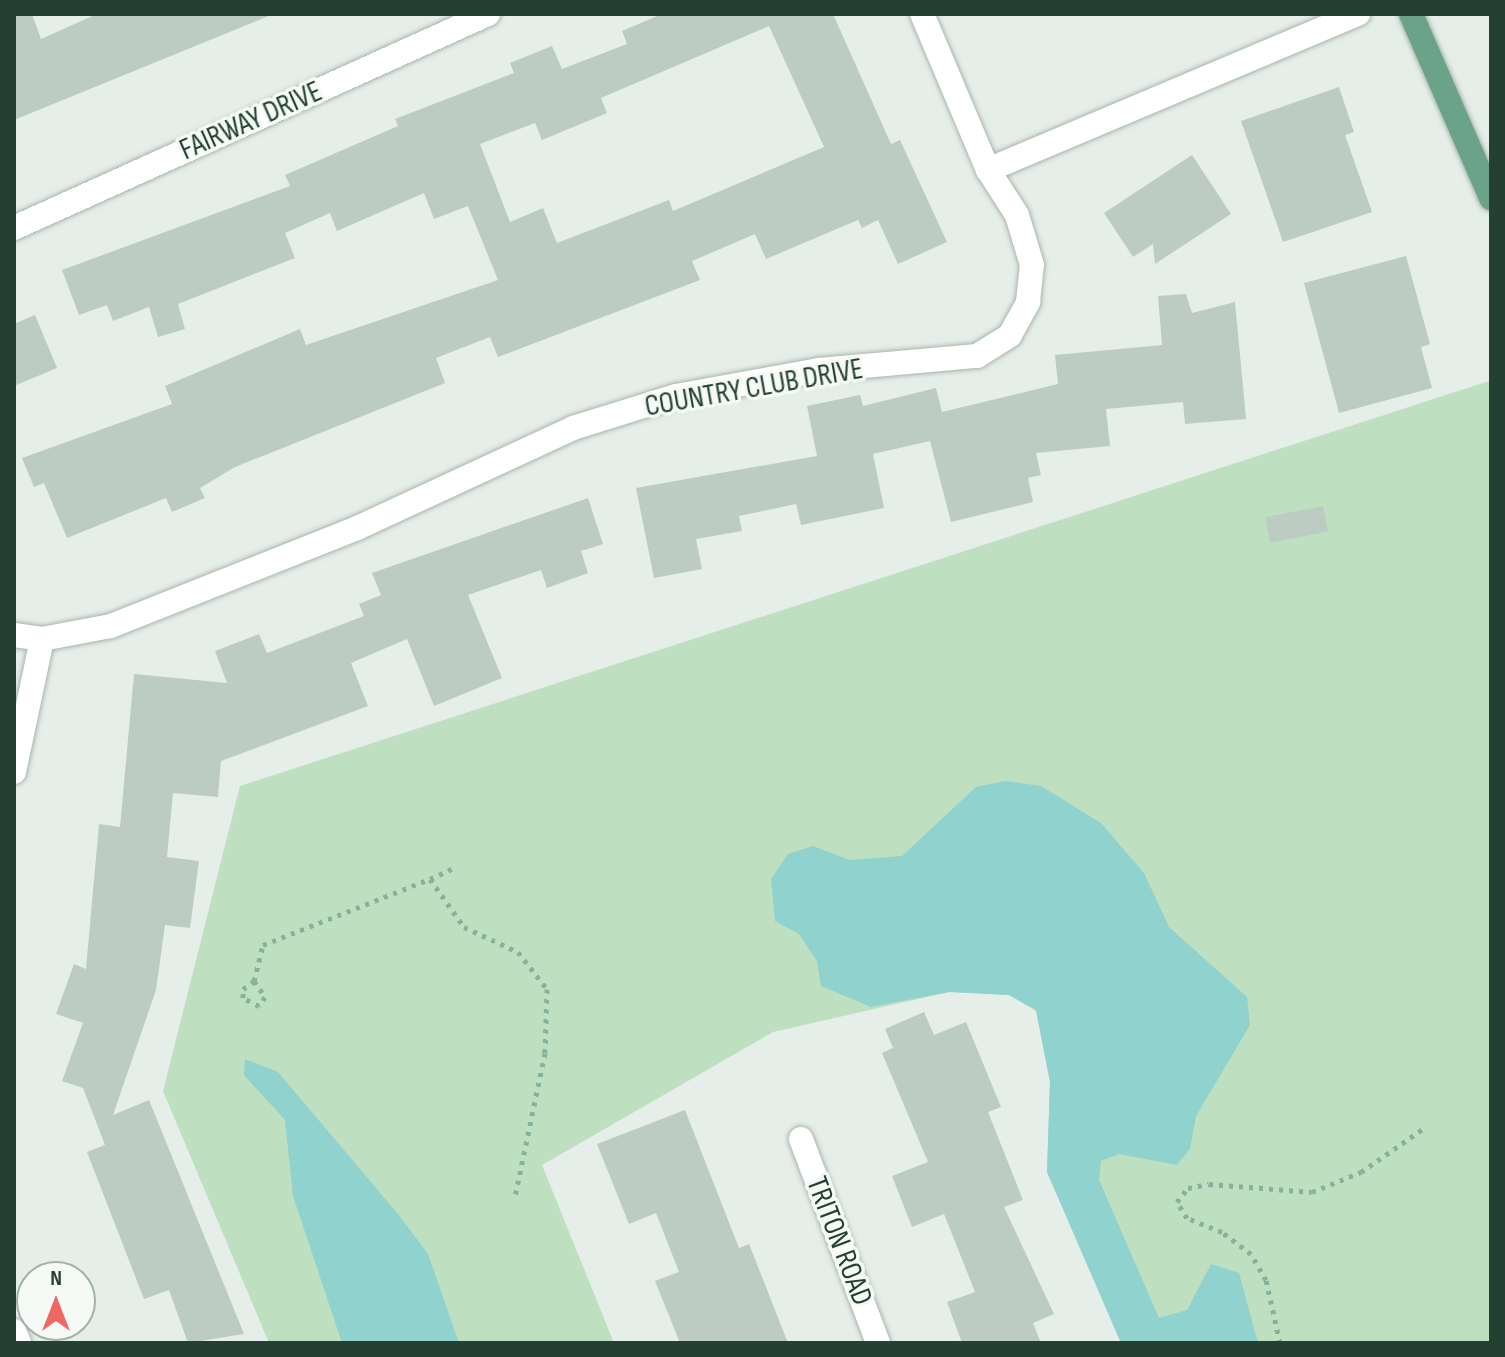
<!DOCTYPE html>
<html>
<head>
<meta charset="utf-8">
<style>
  body { margin:0 }
  #map { position:relative; width:1505px; height:1357px; overflow:hidden; background:#e5eee8; font-family:"Sofia Sans Condensed",sans-serif }
  div>[style] { position:absolute }
  .green>* { inset:0; background:#bfdfc1 }
  .water>* { inset:0; background:#8fd2ce }
  .building>* { inset:0; background:#bdccc3; transform-origin:0 0 }
  .path>* { height:5px; margin-top:-2.5px; transform-origin:0; background:repeating-linear-gradient(90deg,#86b19b 0 4px,transparent 0 10px) }
  .roads { filter:drop-shadow(0 0 2px #a7b6ae) drop-shadow(0 0 2px #a7b6ae) }
  .minor>* { height:24px; margin:-12px; padding:0 12px; transform-origin:12px; border-radius:12px; background:#fff }
  .primary>* { height:24px; margin:-12px; padding:0 12px; transform-origin:12px; border-radius:12px; background:#6aa388 }
  span { translate:-50% -50%; white-space:nowrap; text-align:center; line-height:1.15; -webkit-text-stroke:7px #f6faf7; paint-order:stroke }
  .street-label { font-size:30px; color:#244033 }
  .frame { position:absolute; inset:0; border:16px solid #244033; pointer-events:none }
  .north { position:absolute; left:16px; top:1261px; width:80px; height:80px; box-sizing:border-box; background:#f6faf7; border:2px solid #a2b0a9; border-radius:50%; rotate:0deg; font-size:22px; font-weight:700; line-height:32px; text-align:center; color:#244033 }
  .north::after { content:''; display:block; margin:auto; width:28px; height:36px; background:#f06661; clip-path:polygon(50% 0,100% 100%,50% 72%,0 100%) }
</style>
</head>
<body>
<div id="map">
  <div class="green">
    <i style="clip-path:polygon(1489px 381px,1491px 1343px,1121px 1343px,1047px 1172px,1050px 1082px,1036px 1011px,1009px 995px,949px 992px,773px 1032px,542px 1165px,614px 1343px,269px 1343px,163px 1091px,240px 786px)"></i>
  </div>
  <div class="water">
    <i style="clip-path:polygon(1005px 781px,1041px 786px,1101px 823px,1144px 873px,1169px 927px,1247px 997px,1250px 1025px,1196px 1116px,1190px 1149px,1177px 1165px,1119px 1154px,1101px 1161px,1099px 1180px,1159px 1318px,1187px 1310px,1211px 1264px,1239px 1273px,1258px 1343px,1121px 1343px,1047px 1172px,1050px 1082px,1036px 1010px,1009px 995px,949px 992px,871px 1007px,821px 986px,817px 961px,799px 934px,775px 921px,771px 879px,788px 854px,813px 846px,850px 860px,902px 856px,976px 787px)"></i>
    <i style="clip-path:polygon(245px 1059px,278px 1072px,398px 1214px,428px 1254px,459px 1343px,342px 1343px,293px 1196px,285px 1120px,244px 1075px)"></i>
  </div>
  <div class="building">
    <i style="clip-path:polygon(14px 14px,32px 14px,41px 39px,97px 14px,271px 15px,14px 120px)"></i>
    <i style="clip-path:polygon(evenodd,662px 14px,833px 14px,891px 144px,900px 140px,947px 242px,898px 264px,878px 220px,862px 228px,858px 220px,766px 259px,755px 234px,692px 261px,700px 280px,498px 357px,490px 337px,436px 358px,445px 383px,235px 467px,200px 488px,205px 498px,172px 512px,166px 498px,67px 538px,44px 483px,34px 487px,22px 458px,172px 404px,165px 386px,300px 329px,306px 345px,498px 280px,468px 206px,434px 219px,424px 193px,337px 231px,330px 213px,285px 233px,295px 258px,178px 304px,185px 329px,158px 337px,149px 307px,113px 321px,107px 305px,79px 315px,62px 270px,290px 186px,285px 175px,398px 126px,395px 119px,514px 73px,510px 63px,552px 46px,562px 69px,627px 44px,622px 31px,662px 14px,769px 26px,824px 147px,673px 211px,669px 200px,557px 243px,543px 208px,510px 222px,480px 144px,535px 123px,542px 140px,607px 113px,601px 98px,769px 26px)"></i>
    <i style="clip-path:polygon(1339px 87px,1354px 132px,1345px 135px,1372px 212px,1283px 242px,1241px 121px)"></i>
    <i style="clip-path:polygon(1192px 155px,1231px 214px,1155px 264px,1153px 244px,1133px 257px,1104px 213px)"></i>
    <i style="clip-path:polygon(1406px 256px,1430px 344px,1421px 347px,1432px 388px,1339px 413px,1304px 283px)"></i>
    <i style="clip-path:polygon(1186px 294px,1192px 313px,1235px 302px,1246px 419px,1185px 424px,1183px 402px,1106px 409px,1110px 446px,1036px 453px,1041px 475px,1028px 478px,1033px 502px,951px 522px,930px 441px,873px 454px,884px 508px,801px 525px,796px 504px,739px 516px,742px 531px,696px 539px,702px 569px,654px 578px,636px 488px,817px 456px,807px 406px,860px 395px,863px 406px,936px 388px,942px 412px,1058px 384px,1055px 355px,1162px 345px,1158px 296px)"></i>
    <i style="clip-path:polygon(35px 315px,57px 368px,14px 386px,14px 324px)"></i>
    <i style="clip-path:polygon(588px 498px,603px 544px,581px 551px,588px 573px,547px 588px,541px 570px,468px 595px,502px 678px,434px 706px,407px 639px,351px 663px,368px 706px,221px 761px,218px 797px,173px 793px,167px 857px,199px 861px,190px 928px,165px 925px,156px 990px,113px 1115px,149px 1100px,244px 1334px,188px 1343px,169px 1290px,144px 1299px,87px 1152px,105px 1145px,83px 1088px,62px 1081px,83px 1023px,56px 1014px,74px 964px,86px 969px,99px 824px,120px 827px,134px 674px,227px 683px,215px 651px,259px 634px,267px 653px,364px 616px,359px 604px,381px 595px,372px 573px)"></i>
    <i style="left:1323px;top:506px;width:26px;height:59px;rotate:79deg"></i>
    <i style="clip-path:polygon(924px 1012px,934px 1035px,966px 1022px,1001px 1107px,988px 1112px,1023px 1200px,1004px 1207px,1054px 1314px,1033px 1323px,1041px 1343px,962px 1343px,947px 1302px,975px 1292px,944px 1214px,912px 1227px,892px 1176px,928px 1162px,882px 1053px,893px 1048px,885px 1029px)"></i>
    <i style="clip-path:polygon(685px 1110px,739px 1248px,749px 1244px,788px 1343px,680px 1343px,655px 1281px,679px 1272px,656px 1213px,629px 1224px,597px 1144px)"></i>
  </div>
  <div class="path">
    <i style="left:430px;top:879px;width:26px;rotate:-25deg"></i>
    <i style="left:254px;top:981px;width:37px;rotate:-76deg"></i>
    <i style="left:263px;top:945px;width:180px;rotate:-21.6deg"></i>
    <i style="left:430px;top:879px;width:59px;rotate:54.7deg"></i>
    <i style="left:464px;top:927px;width:60px;rotate:24.8deg"></i>
    <i style="left:518px;top:952px;width:47px;rotate:51.9deg"></i>
    <i style="left:547px;top:989px;width:64px;rotate:91.8deg"></i>
    <i style="left:545px;top:1053px;width:146px;rotate:101.8deg"></i>
    <i style="left:254px;top:981px;width:19px;rotate:55deg"></i>
    <i style="left:265px;top:997px;width:11px;rotate:124deg"></i>
    <i style="left:259px;top:1006px;width:18px;rotate:-153deg"></i>
    <i style="left:243px;top:998px;width:9px;rotate:-90deg"></i>
    <i style="left:243px;top:989px;width:14px;rotate:-36deg"></i>
    <i style="left:1280px;top:1343px;width:65px;rotate:-102.5deg"></i>
    <i style="left:1266px;top:1280px;width:30px;rotate:-120deg"></i>
    <i style="left:1251px;top:1254px;width:36px;rotate:-143deg"></i>
    <i style="left:1222px;top:1232px;width:38px;rotate:-158deg"></i>
    <i style="left:1187px;top:1218px;width:19px;rotate:-122deg"></i>
    <i style="left:1177px;top:1202px;width:18px;rotate:-52deg"></i>
    <i style="left:1188px;top:1188px;width:21px;rotate:-11deg"></i>
    <i style="left:1209px;top:1184px;width:103px;rotate:4.4deg"></i>
    <i style="left:1312px;top:1192px;width:53px;rotate:-22.2deg"></i>
    <i style="left:1361px;top:1172px;width:77px;rotate:-34.9deg"></i>
  </div>
  <div class="roads">
    <div class="minor">
      <i style="left:988px;top:170px;width:402px;rotate:-22.9deg"></i>
      <i style="left:14px;top:228px;width:520px;rotate:-24.3deg"></i>
      <i style="left:14px;top:635px;width:28px;rotate:8deg"></i>
      <i style="left:42px;top:639px;width:70px;rotate:-10.7deg"></i>
      <i style="left:111px;top:626px;width:265px;rotate:-21.7deg"></i>
      <i style="left:357px;top:528px;width:238px;rotate:-24.8deg"></i>
      <i style="left:573px;top:428px;width:108px;rotate:-17.3deg"></i>
      <i style="left:676px;top:396px;width:145px;rotate:-10.3deg"></i>
      <i style="left:819px;top:370px;width:159px;rotate:-5.1deg"></i>
      <i style="left:977px;top:356px;width:39px;rotate:-32deg"></i>
      <i style="left:1010px;top:335px;width:38px;rotate:-61deg"></i>
      <i style="left:1028px;top:302px;width:37px;rotate:-84deg"></i>
      <i style="left:1032px;top:265px;width:52px;rotate:-106.7deg"></i>
      <i style="left:1017px;top:215px;width:54px;rotate:-122.8deg"></i>
      <i style="left:988px;top:170px;width:169px;rotate:-112.9deg"></i>
      <i style="left:14px;top:772px;width:136px;rotate:-78.1deg"></i>
      <i style="left:801px;top:1139px;width:218px;rotate:69.3deg"></i>
      <i style="left:14px;top:1331px;width:13px;rotate:67deg"></i>
    </div>
    <div class="primary">
      <i style="left:1411px;top:14px;width:201px;rotate:66.5deg"></i>
    </div>
  </div>
  <div class="street-label">
    <span style="left:251px;top:121px;rotate:-24deg">FAIRWAY DRIVE</span>
    <span style="left:754px;top:388px;rotate:-10deg">COUNTRY CLUB DRIVE</span>
    <span style="left:839px;top:1241px;rotate:69deg">TRITON ROAD</span>
  </div>
  <div class="frame"></div>
  <div class="north">N</div>
</div>
</body>
</html>
